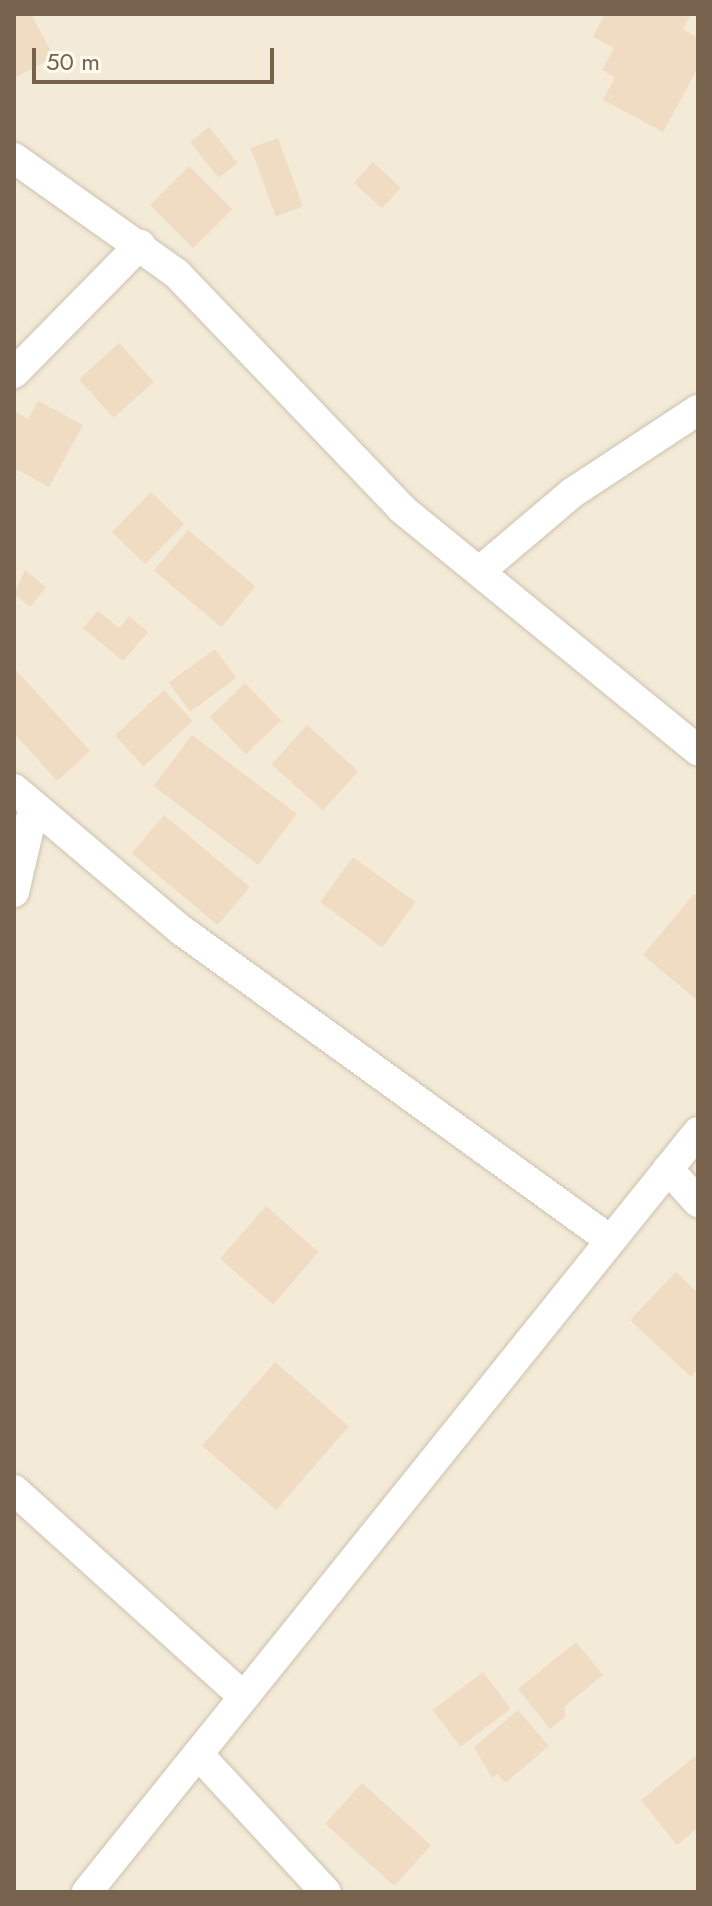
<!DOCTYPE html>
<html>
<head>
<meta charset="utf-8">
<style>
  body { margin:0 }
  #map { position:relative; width:712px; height:1906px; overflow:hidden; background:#fcf8ea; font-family:Jost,sans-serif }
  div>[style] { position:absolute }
  .residential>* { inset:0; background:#f3ebd8; transform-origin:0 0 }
  .building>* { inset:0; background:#f0dcc2; transform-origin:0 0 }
  .roads { filter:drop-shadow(0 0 2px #cec1af) drop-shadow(0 0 2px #cec1af) }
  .minor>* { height:30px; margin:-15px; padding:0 15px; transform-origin:15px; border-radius:15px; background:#fff }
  span { translate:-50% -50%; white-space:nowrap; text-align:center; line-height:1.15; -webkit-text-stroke:8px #fefbf0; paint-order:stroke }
  .frame { position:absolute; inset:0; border:16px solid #76624d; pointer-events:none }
  .scale { position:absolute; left:32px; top:48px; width:242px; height:36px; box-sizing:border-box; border:4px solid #76624d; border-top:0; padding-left:10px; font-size:24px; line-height:28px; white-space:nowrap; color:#76624d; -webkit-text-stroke:6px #fefbf0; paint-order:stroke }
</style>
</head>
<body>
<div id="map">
  <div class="residential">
    <i style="left:14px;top:14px;width:684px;height:1878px"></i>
  </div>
  <div class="building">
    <i style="clip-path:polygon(14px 14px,31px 14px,54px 57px,14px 78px)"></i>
    <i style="clip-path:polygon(605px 14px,690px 16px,683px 29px,698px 38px,698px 68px,663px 132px,603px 100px,615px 77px,602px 70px,614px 48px,593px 37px)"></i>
    <i style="left:209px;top:127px;width:46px;height:24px;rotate:52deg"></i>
    <i style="left:278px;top:138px;width:73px;height:29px;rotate:70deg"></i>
    <i style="left:373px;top:162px;width:38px;height:28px;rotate:43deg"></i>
    <i style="left:189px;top:166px;width:61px;height:55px;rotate:45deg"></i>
    <i style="left:119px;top:343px;width:52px;height:54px;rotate:48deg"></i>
    <i style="clip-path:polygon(38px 401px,83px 425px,49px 487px,14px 468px,14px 411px,28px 419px)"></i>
    <i style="left:151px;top:492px;width:46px;height:56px;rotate:44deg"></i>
    <i style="left:188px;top:530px;width:88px;height:53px;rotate:40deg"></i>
    <i style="clip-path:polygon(25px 570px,46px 587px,30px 607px,14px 594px)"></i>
    <i style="clip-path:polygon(98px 611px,119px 628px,129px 616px,148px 632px,123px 661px,83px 628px)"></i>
    <i style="left:215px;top:649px;width:36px;height:57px;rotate:54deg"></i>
    <i style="clip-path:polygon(16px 670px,90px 751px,57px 781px,14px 733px)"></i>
    <i style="left:245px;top:683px;width:52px;height:49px;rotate:46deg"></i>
    <i style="left:164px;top:690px;width:42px;height:67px;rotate:47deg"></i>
    <i style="left:307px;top:725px;width:69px;height:53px;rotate:42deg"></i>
    <i style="left:192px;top:735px;width:131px;height:64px;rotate:37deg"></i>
    <i style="left:164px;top:815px;width:112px;height:50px;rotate:40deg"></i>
    <i style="left:353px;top:857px;width:77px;height:56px;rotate:36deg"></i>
    <i style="clip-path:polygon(694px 894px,698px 897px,698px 1001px,643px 955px)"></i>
    <i style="left:266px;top:1206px;width:70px;height:70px;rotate:41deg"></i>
    <i style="clip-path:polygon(676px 1272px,698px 1293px,698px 1369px,691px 1377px,630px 1320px)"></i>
    <i style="left:275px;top:1362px;width:98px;height:111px;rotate:41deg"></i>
    <i style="clip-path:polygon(576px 1642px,603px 1675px,565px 1706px,565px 1717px,550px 1729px,518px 1689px)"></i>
    <i style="left:483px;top:1672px;width:46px;height:63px;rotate:53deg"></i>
    <i style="clip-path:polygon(518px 1710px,549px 1746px,505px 1783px,498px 1774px,492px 1778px,474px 1747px)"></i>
    <i style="clip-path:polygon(698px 1754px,698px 1828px,677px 1845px,641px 1800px)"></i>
    <i style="left:362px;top:1783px;width:93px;height:55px;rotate:42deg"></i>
  </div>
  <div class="roads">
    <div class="minor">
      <i style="left:14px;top:158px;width:200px;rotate:35.4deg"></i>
      <i style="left:177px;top:274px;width:325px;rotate:46.2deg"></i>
      <i style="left:402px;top:509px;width:382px;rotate:39.2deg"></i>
      <i style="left:14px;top:373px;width:180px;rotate:-45.5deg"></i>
      <i style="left:480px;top:571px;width:121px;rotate:-40.3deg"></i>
      <i style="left:572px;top:493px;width:151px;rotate:-33.4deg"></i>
      <i style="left:14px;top:789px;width:219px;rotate:40.2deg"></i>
      <i style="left:181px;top:930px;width:529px;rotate:35.85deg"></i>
      <i style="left:14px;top:892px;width:88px;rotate:-76.9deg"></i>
      <i style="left:668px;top:1169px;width:45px;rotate:47.7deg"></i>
      <i style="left:14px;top:1490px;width:309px;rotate:42deg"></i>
      <i style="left:198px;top:1754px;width:188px;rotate:47.2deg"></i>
      <i style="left:87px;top:1892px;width:975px;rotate:-51.2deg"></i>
    </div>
  </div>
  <div class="frame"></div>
  <div class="scale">50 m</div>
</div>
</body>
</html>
